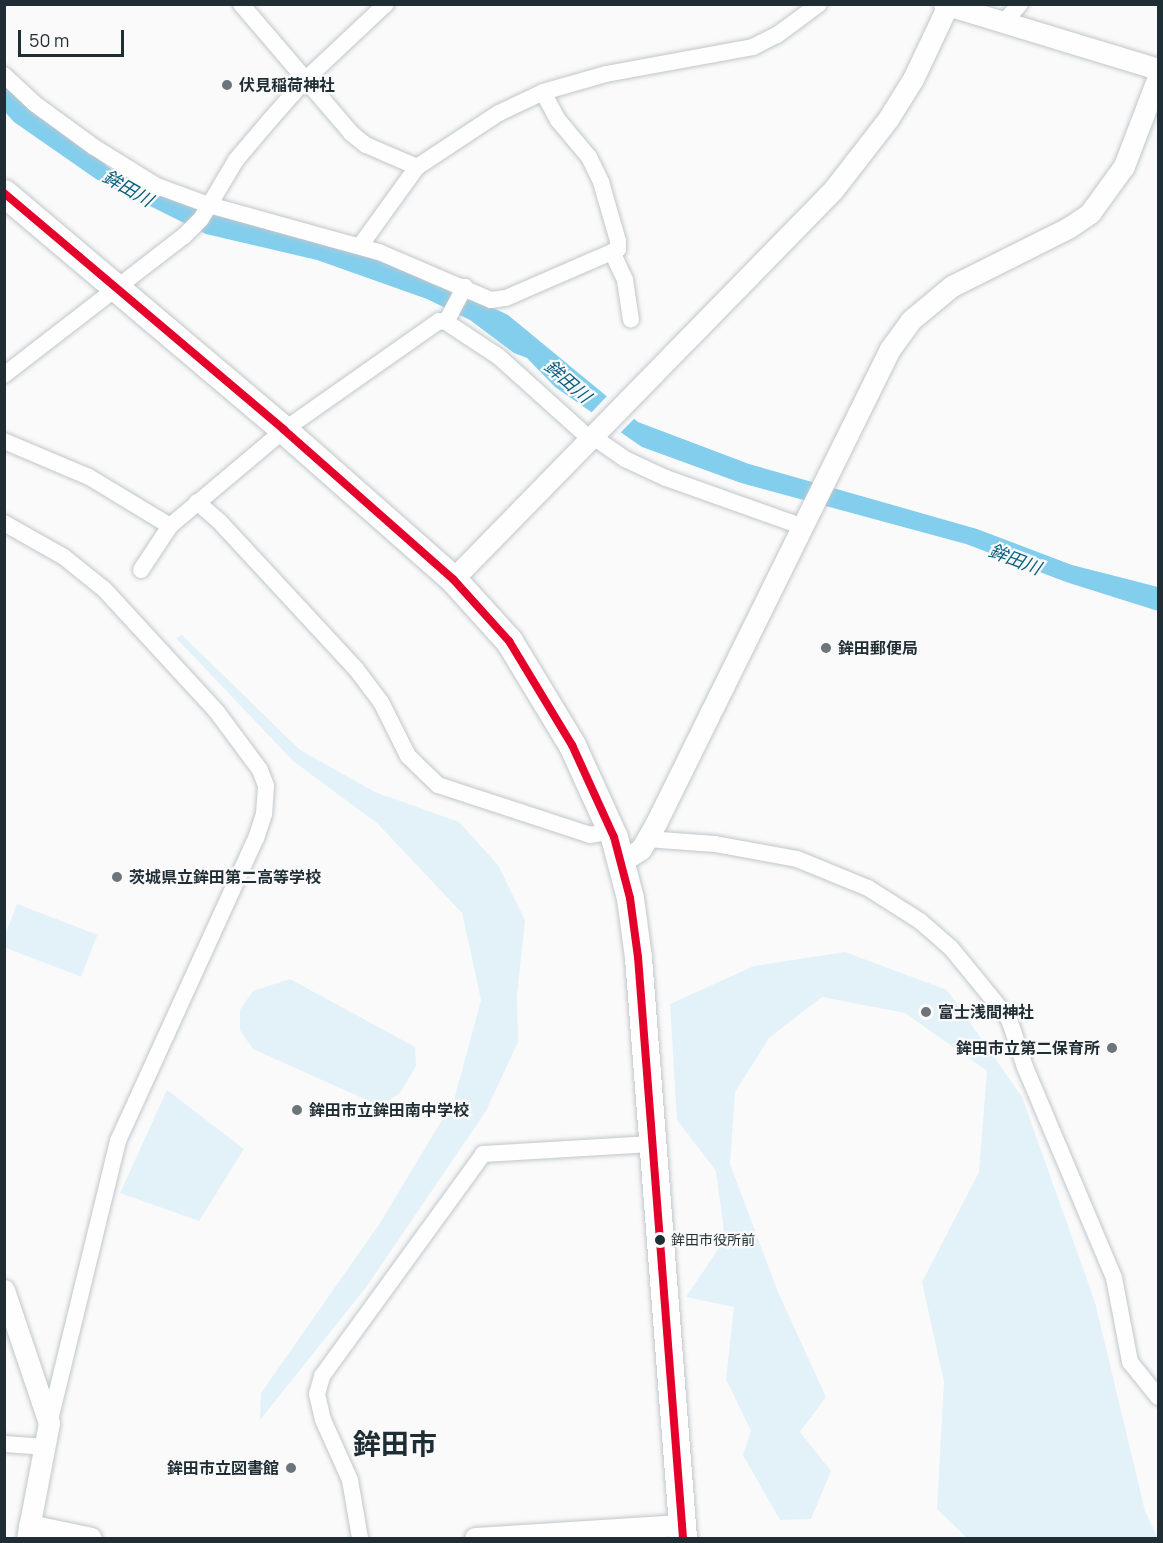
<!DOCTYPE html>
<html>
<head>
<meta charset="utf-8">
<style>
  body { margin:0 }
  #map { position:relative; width:1163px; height:1543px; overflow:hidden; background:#fafafa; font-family:Manrope,"Noto Sans JP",sans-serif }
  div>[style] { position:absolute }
  .green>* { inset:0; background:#e3f2f9; transform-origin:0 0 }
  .water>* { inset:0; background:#84ceed }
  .pier>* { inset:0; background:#fafafa }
  .roads { filter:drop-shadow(0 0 2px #c0c7ca) drop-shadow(0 0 2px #c0c7ca) }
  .minor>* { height:16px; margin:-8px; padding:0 8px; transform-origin:8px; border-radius:8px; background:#fefefe }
  .tertiary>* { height:21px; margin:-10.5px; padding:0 10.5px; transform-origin:10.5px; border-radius:10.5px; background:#fefefe }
  .primary>* { height:27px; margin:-13.5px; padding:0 13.5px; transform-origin:13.5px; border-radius:13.5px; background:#fefefe }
  .bus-1>* { height:8px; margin:-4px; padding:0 4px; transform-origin:4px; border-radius:4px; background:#e4002b }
  .dots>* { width:16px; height:16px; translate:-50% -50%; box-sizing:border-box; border:3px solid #fafafa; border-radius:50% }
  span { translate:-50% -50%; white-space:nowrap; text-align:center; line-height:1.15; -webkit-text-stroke:4.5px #fafafa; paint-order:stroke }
  .bus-label { font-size:14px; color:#1f2d34 }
  .left { translate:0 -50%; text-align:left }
  .poi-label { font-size:16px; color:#1f2d34; font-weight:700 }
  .right { translate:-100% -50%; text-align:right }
  .water-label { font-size:18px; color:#075f7d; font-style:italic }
  .town-label { font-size:28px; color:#1f2d34; font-weight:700 }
  .frame { position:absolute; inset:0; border:6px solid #1f2d34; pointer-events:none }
  .scale { position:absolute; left:18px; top:30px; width:106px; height:27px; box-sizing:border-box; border:3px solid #1f2d34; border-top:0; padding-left:8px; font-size:18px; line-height:21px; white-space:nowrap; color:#1f2d34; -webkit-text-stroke:4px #fafafa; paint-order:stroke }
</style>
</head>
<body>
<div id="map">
  <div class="green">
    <i style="clip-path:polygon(182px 635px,300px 750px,375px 792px,459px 822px,498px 865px,525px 920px,517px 995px,518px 1042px,486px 1111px,367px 1286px,260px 1420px,261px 1393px,380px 1223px,454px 1100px,481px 1000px,462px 913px,378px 824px,293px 761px,176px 638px)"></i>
    <i style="left:17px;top:904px;width:86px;height:45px;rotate:21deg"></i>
    <i style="clip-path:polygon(845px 952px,947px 990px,1022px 1097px,1095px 1302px,1145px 1511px,1158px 1538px,967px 1538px,937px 1509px,944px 1382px,922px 1282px,979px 1172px,987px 1071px,905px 1013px,822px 997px,769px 1038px,735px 1092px,730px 1164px,778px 1292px,826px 1397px,800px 1432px,831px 1471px,811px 1519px,780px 1520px,743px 1455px,751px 1431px,726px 1379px,734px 1307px,686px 1297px,725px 1239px,716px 1171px,677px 1120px,670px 1004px,754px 966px)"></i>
    <i style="clip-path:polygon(290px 979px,415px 1047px,416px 1066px,400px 1093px,380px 1106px,253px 1049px,240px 1030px,240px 1010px,253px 991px)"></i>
    <i style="clip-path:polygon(167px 1090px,244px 1149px,199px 1221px,120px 1193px)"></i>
  </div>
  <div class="water">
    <i style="clip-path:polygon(4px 84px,117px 174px,131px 181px,406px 266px,508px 315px,638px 422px,749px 464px,977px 529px,1072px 565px,1158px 587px,1158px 611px,1066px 582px,966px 544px,741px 483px,642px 447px,555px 387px,527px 358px,514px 353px,470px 320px,427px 299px,317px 260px,206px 234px,96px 179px,14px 122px,5px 112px)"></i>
  </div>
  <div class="pier">
    <i style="clip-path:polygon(608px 395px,636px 417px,619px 434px,590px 414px)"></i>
  </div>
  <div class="roads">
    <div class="minor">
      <i style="left:241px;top:4px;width:170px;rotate:49.5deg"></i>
      <i style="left:351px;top:133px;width:19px;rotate:39deg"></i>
      <i style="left:366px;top:145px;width:56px;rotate:23.3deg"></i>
      <i style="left:1005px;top:21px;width:23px;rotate:-49deg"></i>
      <i style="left:4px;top:75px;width:42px;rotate:43.1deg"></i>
      <i style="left:35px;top:104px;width:73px;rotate:36.1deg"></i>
      <i style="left:94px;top:147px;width:74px;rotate:31.8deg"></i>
      <i style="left:157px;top:186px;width:55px;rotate:20.1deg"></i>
      <i style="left:209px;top:205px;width:176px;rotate:15.5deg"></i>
      <i style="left:379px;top:252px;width:122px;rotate:23.2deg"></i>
      <i style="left:491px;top:300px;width:15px;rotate:-8deg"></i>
      <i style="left:506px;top:298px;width:116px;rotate:-23.5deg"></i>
      <i style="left:543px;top:92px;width:32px;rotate:62deg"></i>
      <i style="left:558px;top:120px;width:48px;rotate:50deg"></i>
      <i style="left:589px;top:157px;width:28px;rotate:64deg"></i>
      <i style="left:601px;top:182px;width:61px;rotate:73.9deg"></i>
      <i style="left:618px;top:241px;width:8px;rotate:90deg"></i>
      <i style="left:618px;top:249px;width:7px;rotate:153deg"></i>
      <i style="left:612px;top:252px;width:31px;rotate:65deg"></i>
      <i style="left:625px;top:280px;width:40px;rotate:81.5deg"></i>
      <i style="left:360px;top:246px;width:97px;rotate:-54.2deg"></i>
      <i style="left:417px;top:167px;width:98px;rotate:-33.4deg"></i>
      <i style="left:499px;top:113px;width:49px;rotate:-25.5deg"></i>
      <i style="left:543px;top:92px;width:66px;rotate:-15.9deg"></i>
      <i style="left:606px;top:74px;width:149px;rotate:-10.4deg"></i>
      <i style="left:753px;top:47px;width:27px;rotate:-27deg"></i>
      <i style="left:777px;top:35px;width:52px;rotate:-36.4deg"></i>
      <i style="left:446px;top:322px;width:40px;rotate:-62deg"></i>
      <i style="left:4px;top:375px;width:227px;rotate:-37.7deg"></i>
      <i style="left:184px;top:236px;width:24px;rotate:-45deg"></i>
      <i style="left:201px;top:219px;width:69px;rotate:-59.3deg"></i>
      <i style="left:236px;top:160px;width:51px;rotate:-49.8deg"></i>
      <i style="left:269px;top:121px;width:55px;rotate:-48.7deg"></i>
      <i style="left:305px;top:80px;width:111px;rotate:-43.2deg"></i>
      <i style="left:592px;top:436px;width:40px;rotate:34.9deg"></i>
      <i style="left:625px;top:459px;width:45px;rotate:24.9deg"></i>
      <i style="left:666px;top:478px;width:143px;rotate:19.6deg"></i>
      <i style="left:4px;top:441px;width:92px;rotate:23deg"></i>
      <i style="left:89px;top:477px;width:95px;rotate:31.2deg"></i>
      <i style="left:170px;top:526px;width:149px;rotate:-40.1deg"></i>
      <i style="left:284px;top:430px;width:189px;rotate:-35.1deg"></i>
      <i style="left:439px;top:321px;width:7px;rotate:8deg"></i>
      <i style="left:446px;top:322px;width:64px;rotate:33.4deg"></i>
      <i style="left:499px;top:357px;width:122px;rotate:42deg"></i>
      <i style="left:197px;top:502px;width:29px;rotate:41deg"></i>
      <i style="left:219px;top:521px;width:202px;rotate:47.2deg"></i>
      <i style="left:356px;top:669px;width:41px;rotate:52.9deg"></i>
      <i style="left:381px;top:702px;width:60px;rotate:63.4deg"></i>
      <i style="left:408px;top:756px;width:42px;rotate:44deg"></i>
      <i style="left:438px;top:785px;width:160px;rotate:18.2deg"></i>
      <i style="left:590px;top:835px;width:22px;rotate:-10deg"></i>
      <i style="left:4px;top:523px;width:69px;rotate:29.5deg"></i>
      <i style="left:64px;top:557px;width:51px;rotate:38.7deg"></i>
      <i style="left:104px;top:589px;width:167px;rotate:47.4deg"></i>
      <i style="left:217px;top:712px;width:72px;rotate:53.4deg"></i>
      <i style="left:260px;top:770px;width:17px;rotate:69deg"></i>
      <i style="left:266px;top:786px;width:28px;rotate:94deg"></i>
      <i style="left:264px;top:814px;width:25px;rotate:108deg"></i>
      <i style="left:256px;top:838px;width:333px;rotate:114.5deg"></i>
      <i style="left:118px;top:1141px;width:290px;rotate:103.7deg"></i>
      <i style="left:141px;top:570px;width:53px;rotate:-56.6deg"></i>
      <i style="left:647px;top:839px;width:68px;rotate:4.2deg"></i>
      <i style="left:715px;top:844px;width:83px;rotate:10.4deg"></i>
      <i style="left:797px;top:859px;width:77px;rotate:22.2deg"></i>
      <i style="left:868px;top:888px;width:62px;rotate:32.4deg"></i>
      <i style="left:920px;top:921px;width:41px;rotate:41.1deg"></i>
      <i style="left:951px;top:948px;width:92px;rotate:50.8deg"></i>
      <i style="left:1009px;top:1019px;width:51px;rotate:71.6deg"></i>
      <i style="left:1025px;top:1067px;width:229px;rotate:67.1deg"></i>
      <i style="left:1114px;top:1278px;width:86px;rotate:79.2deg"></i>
      <i style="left:1130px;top:1362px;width:45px;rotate:51.3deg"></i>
      <i style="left:4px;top:1444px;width:43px;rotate:4deg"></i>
      <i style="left:360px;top:1538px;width:59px;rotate:-99.8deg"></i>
      <i style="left:350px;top:1480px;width:66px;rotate:-114.2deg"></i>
      <i style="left:323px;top:1420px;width:27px;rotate:-103deg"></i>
      <i style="left:317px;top:1394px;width:19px;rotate:-74deg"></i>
      <i style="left:322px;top:1376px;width:274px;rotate:-54deg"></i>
      <i style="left:483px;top:1154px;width:169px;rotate:-3.4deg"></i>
    </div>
    <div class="tertiary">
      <i style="left:944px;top:4px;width:224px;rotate:16.9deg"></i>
      <i style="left:453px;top:579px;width:544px;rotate:-45.67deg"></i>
      <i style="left:833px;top:190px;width:90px;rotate:-52.2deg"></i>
      <i style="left:888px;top:119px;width:47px;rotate:-58deg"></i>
      <i style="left:913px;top:79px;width:82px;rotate:-64.7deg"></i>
      <i style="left:621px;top:862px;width:24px;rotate:-33deg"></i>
      <i style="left:641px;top:849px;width:30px;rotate:-60deg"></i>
      <i style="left:656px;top:823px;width:529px;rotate:-63.73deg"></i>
      <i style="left:890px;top:349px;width:36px;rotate:-54deg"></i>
      <i style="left:911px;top:320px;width:53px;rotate:-39.7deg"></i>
      <i style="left:952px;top:286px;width:130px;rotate:-26.6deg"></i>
      <i style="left:1068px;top:228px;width:27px;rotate:-34deg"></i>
      <i style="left:1090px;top:213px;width:58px;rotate:-54.1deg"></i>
      <i style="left:1124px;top:166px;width:95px;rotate:-69.1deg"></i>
      <i style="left:4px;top:1290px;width:140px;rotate:71.3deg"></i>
      <i style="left:49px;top:1423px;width:117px;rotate:100.8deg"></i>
      <i style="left:29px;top:1525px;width:63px;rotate:11.8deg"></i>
      <i style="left:475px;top:1538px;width:207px;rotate:-3.6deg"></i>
    </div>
    <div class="primary">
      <i style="left:4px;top:193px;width:367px;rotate:40.2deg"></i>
      <i style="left:284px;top:430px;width:225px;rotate:41.4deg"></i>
      <i style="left:453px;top:579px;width:84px;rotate:47.9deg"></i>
      <i style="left:509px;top:641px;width:122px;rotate:58.8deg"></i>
      <i style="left:572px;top:745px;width:101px;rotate:65.5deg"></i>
      <i style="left:614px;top:837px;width:63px;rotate:75.3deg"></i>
      <i style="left:630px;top:898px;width:60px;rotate:82.3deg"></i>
      <i style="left:638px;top:957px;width:583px;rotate:85.57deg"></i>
    </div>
  </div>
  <div class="bus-1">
    <i style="left:4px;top:193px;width:367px;rotate:40.2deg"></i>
    <i style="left:284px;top:430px;width:225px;rotate:41.4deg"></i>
    <i style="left:453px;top:579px;width:84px;rotate:47.9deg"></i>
    <i style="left:509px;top:641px;width:122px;rotate:58.8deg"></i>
    <i style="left:572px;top:745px;width:101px;rotate:65.5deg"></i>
    <i style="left:614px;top:837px;width:63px;rotate:75.3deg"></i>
    <i style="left:630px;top:898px;width:60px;rotate:82.3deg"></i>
    <i style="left:638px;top:957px;width:583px;rotate:85.57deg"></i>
  </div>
  <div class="dots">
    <i style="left:227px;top:85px;background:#6c7579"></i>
    <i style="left:826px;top:648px;background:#6c7579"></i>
    <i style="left:117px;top:877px;background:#6c7579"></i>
    <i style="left:926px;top:1012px;background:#6c7579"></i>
    <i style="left:1112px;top:1048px;background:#6c7579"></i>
    <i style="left:297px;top:1110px;background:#6c7579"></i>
    <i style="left:660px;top:1240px;background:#1f2d34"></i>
    <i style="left:291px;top:1468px;background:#6c7579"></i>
  </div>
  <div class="bus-label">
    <span class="left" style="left:671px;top:1240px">鉾田市役所前</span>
  </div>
  <div class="poi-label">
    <span class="left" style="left:239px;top:85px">伏見稲荷神社</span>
    <span class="left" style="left:838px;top:648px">鉾田郵便局</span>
    <span class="left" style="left:129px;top:877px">茨城県立鉾田第二高等学校</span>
    <span class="left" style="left:938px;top:1012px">富士浅間神社</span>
    <span class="right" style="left:1100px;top:1048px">鉾田市立第二保育所</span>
    <span class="left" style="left:309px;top:1110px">鉾田市立鉾田南中学校</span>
    <span class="right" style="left:279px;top:1468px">鉾田市立図書館</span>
  </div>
  <div class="water-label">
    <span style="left:128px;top:188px;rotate:30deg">鉾田川</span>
    <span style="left:568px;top:381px;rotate:41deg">鉾田川</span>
    <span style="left:1015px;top:559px;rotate:21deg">鉾田川</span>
  </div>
  <div class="town-label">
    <span style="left:395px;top:1443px">鉾田市</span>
  </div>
  <div class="frame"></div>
  <div class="scale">50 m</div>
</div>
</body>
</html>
